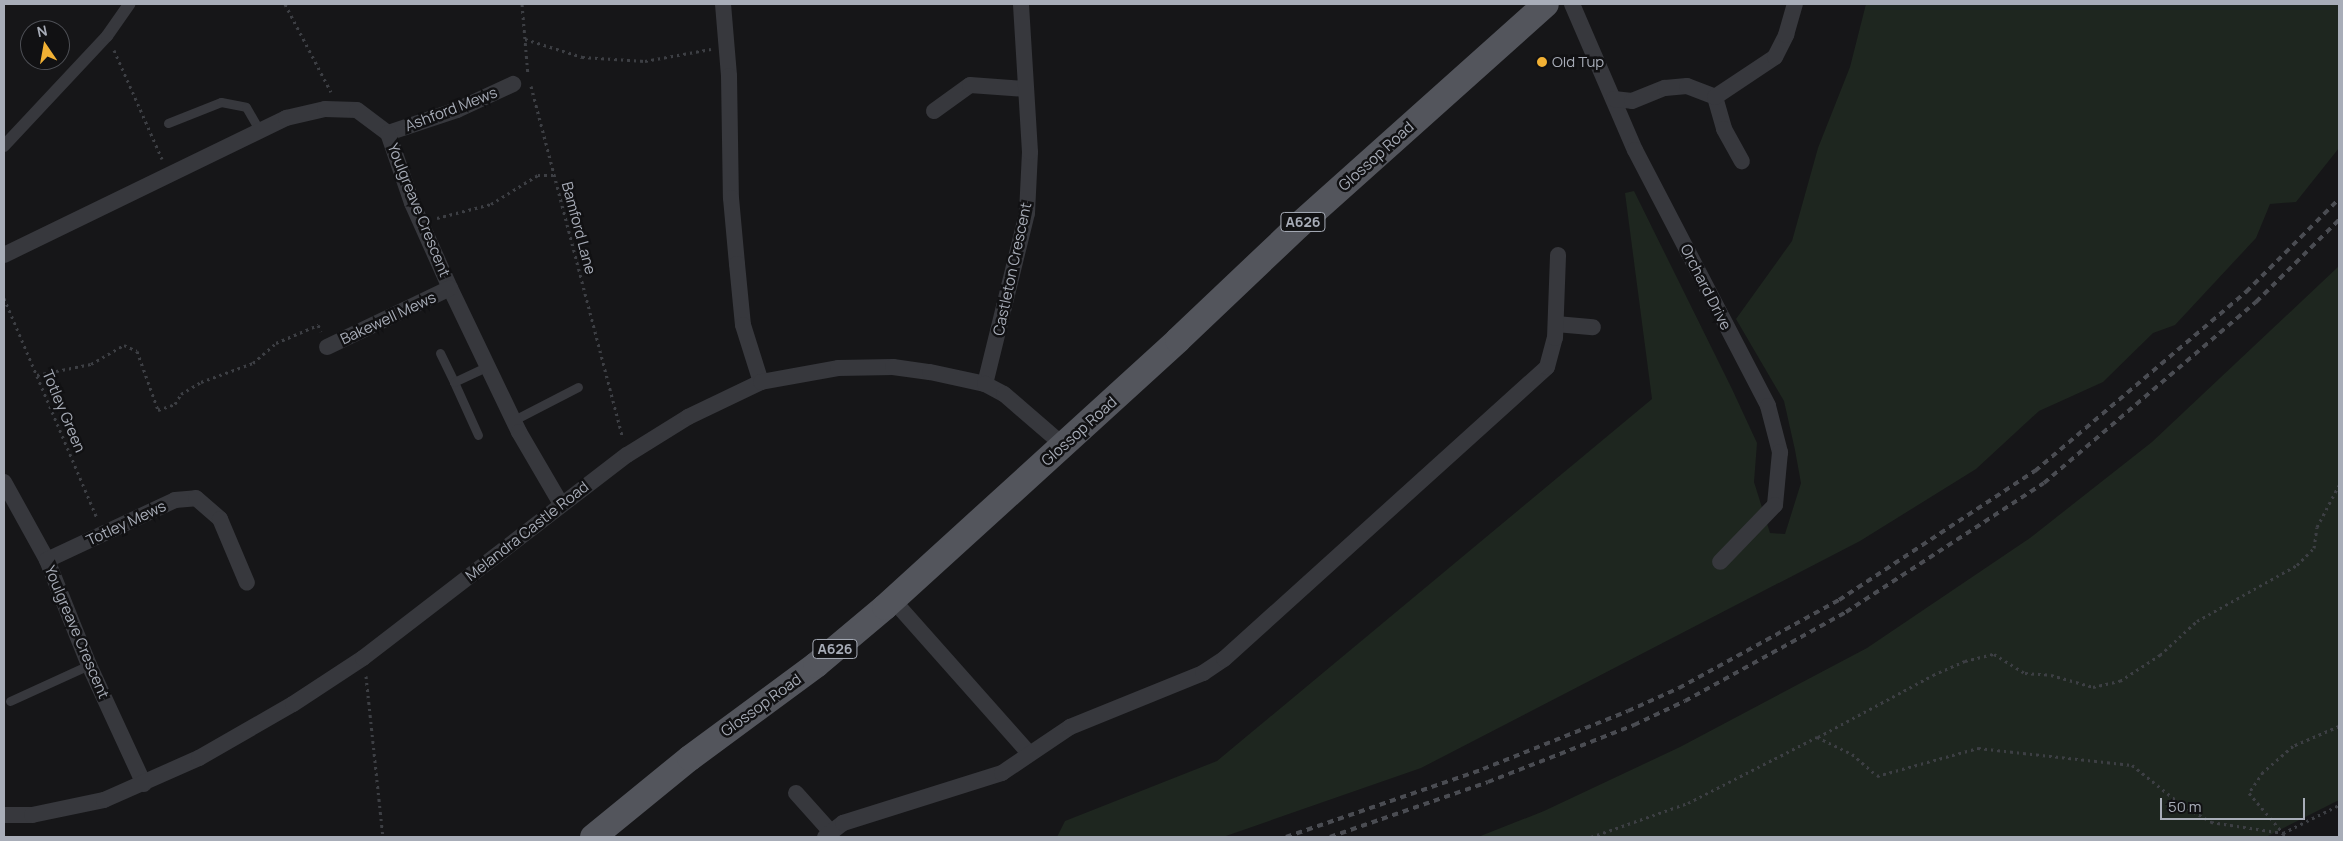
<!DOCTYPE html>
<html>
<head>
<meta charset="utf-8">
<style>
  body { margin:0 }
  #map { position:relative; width:2343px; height:841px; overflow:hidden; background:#161618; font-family:Manrope,sans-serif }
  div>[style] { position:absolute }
  .green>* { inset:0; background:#1e261f }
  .path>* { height:3px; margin-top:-1.5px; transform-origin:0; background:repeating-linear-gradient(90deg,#3d3f44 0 2.5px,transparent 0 6.5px) }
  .service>* { height:9px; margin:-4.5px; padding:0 4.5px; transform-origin:4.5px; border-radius:4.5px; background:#37383d }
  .pedestrian>* { height:12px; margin:-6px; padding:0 6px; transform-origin:6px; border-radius:6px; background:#37383d }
  .minor>* { height:16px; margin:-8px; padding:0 8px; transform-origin:8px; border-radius:8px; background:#37383d }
  .primary>* { height:26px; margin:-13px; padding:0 13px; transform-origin:13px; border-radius:13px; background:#53555c }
  .rail>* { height:4px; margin-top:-2px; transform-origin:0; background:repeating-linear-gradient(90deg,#4a4c52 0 6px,transparent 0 11px) }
  .dots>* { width:14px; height:14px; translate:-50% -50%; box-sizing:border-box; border:2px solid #111113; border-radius:50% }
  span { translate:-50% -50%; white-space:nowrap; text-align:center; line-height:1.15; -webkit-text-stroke:5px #111113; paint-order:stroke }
  .shield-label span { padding:1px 4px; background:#111113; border:1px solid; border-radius:4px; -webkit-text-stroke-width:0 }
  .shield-label { font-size:14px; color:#a8adb8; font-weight:700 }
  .poi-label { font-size:15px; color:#a8adb8 }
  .left { translate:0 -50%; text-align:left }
  .street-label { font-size:15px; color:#a8adb8 }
  .frame { position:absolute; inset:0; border:5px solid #a8adb8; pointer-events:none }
  .north { position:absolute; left:20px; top:20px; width:50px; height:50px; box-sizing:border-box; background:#111113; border:1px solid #4d4f55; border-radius:50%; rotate:348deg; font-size:14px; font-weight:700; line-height:20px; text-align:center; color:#a8adb8 }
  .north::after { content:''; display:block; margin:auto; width:18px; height:22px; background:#f2b134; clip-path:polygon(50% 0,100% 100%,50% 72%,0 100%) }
  .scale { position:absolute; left:2160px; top:798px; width:145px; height:22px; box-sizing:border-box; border:2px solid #a8adb8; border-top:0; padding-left:6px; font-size:15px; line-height:18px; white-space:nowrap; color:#a8adb8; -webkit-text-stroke:4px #111113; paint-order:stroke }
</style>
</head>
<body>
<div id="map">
  <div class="green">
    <i style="clip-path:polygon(1866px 4px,2339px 4px,2339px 148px,2296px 202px,2270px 204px,2256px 238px,2175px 325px,2153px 333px,2103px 382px,2039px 411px,1976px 469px,1860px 541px,1421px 768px,1223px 837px,1057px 837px,1065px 821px,1217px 761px,1652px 399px,1625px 193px,1634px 191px,1732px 389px,1757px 443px,1754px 482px,1770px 533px,1785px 534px,1801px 483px,1795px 450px,1784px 401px,1736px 319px,1792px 241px,1818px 148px,1850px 67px)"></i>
    <i style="clip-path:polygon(2339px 266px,2339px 800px,2266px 837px,1478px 837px,1544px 811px,1680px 747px,1867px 648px,2030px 538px,2152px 442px)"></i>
  </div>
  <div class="path">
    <i style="left:285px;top:4px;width:99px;rotate:62.4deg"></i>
    <i style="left:522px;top:4px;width:71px;rotate:85.2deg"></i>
    <i style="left:525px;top:39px;width:60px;rotate:17.5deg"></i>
    <i style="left:582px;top:57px;width:63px;rotate:3.6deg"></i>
    <i style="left:645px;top:61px;width:67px;rotate:-10.3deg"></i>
    <i style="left:114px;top:50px;width:119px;rotate:66.2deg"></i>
    <i style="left:531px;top:86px;width:364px;rotate:75.4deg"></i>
    <i style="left:437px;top:218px;width:56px;rotate:-14.5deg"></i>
    <i style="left:491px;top:204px;width:55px;rotate:-31.7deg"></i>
    <i style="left:538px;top:175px;width:16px"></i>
    <i style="left:4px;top:298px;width:239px;rotate:67.1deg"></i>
    <i style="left:37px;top:375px;width:55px;rotate:-11.5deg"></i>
    <i style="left:91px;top:364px;width:38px;rotate:-30deg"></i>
    <i style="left:124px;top:345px;width:14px;rotate:25deg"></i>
    <i style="left:137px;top:351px;width:63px;rotate:70.4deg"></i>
    <i style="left:158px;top:410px;width:18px;rotate:-19deg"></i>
    <i style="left:175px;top:404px;width:12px;rotate:-59deg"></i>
    <i style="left:181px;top:394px;width:23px;rotate:-31deg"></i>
    <i style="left:201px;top:382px;width:55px;rotate:-20.1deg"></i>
    <i style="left:253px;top:363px;width:30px;rotate:-41deg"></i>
    <i style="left:276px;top:343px;width:46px;rotate:-23.2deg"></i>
    <i style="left:318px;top:325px;width:7px;rotate:63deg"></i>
    <i style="left:366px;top:676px;width:162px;rotate:84deg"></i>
    <i style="left:2339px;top:726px;width:50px;rotate:156.5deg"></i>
    <i style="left:2293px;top:746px;width:40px;rotate:139deg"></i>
    <i style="left:2263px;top:772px;width:25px;rotate:124deg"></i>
    <i style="left:2249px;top:793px;width:52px;rotate:49.6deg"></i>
    <i style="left:2283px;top:833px;width:63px;rotate:-26.6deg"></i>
    <i style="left:1818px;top:737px;width:131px;rotate:-28.3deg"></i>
    <i style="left:1933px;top:675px;width:35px;rotate:-24deg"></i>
    <i style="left:1965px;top:661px;width:30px;rotate:-14deg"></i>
    <i style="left:1994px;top:654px;width:36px;rotate:32deg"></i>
    <i style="left:2025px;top:673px;width:26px;rotate:4deg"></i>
    <i style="left:2051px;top:675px;width:44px;rotate:15.9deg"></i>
    <i style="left:2093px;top:687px;width:28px;rotate:-13deg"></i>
    <i style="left:2120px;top:681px;width:48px;rotate:-33deg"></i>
    <i style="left:2160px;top:655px;width:50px;rotate:-42.6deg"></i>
    <i style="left:2197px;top:621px;width:115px;rotate:-29.2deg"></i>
    <i style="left:2297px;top:565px;width:24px;rotate:-45deg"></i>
    <i style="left:2314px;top:548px;width:21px;rotate:-82deg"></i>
    <i style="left:2317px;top:527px;width:47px;rotate:-62.4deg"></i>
    <i style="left:1591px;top:837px;width:103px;rotate:-19.3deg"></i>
    <i style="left:1688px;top:803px;width:145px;rotate:-27.1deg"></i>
    <i style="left:1817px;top:737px;width:39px;rotate:26deg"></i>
    <i style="left:1852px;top:754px;width:33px;rotate:41deg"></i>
    <i style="left:1877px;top:776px;width:105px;rotate:-15.5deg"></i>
    <i style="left:1978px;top:748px;width:155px;rotate:6.3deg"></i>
    <i style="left:2132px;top:765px;width:64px;rotate:38.7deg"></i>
    <i style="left:2182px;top:805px;width:34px;rotate:30deg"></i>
    <i style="left:2211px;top:822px;width:73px;rotate:8.7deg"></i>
    <i style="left:2283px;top:833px;width:4px;rotate:63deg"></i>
  </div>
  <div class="service">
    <i style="left:168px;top:123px;width:57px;rotate:-21.6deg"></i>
    <i style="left:221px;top:102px;width:25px;rotate:11deg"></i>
    <i style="left:246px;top:107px;width:28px;rotate:60deg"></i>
    <i style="left:440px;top:353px;width:32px;rotate:64deg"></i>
    <i style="left:514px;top:420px;width:72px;rotate:-27.3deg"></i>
    <i style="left:478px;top:435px;width:58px;rotate:-114.4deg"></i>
    <i style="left:454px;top:382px;width:38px;rotate:-25deg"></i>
    <i style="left:10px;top:701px;width:87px;rotate:-24.5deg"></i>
  </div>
  <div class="pedestrian">
    <i style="left:4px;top:146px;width:151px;rotate:-46.9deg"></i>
    <i style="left:107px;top:36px;width:39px;rotate:-55deg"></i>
  </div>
  <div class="minor">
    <i style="left:723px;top:4px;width:72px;rotate:85.2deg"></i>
    <i style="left:729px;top:76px;width:122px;rotate:89.1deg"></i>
    <i style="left:731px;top:198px;width:66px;rotate:84.8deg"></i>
    <i style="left:737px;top:264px;width:61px;rotate:84.4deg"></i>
    <i style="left:743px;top:325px;width:60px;rotate:72.5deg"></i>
    <i style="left:1572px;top:4px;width:159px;rotate:66.7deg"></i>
    <i style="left:1635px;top:150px;width:288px;rotate:62.5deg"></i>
    <i style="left:1768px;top:406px;width:48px;rotate:75.4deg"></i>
    <i style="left:1780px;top:452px;width:53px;rotate:95.4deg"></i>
    <i style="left:1775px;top:505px;width:79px;rotate:134deg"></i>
    <i style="left:1715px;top:97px;width:33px;rotate:74deg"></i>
    <i style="left:1724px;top:129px;width:37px;rotate:61deg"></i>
    <i style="left:1614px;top:99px;width:18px;rotate:6deg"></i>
    <i style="left:1632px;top:101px;width:35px;rotate:-22deg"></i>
    <i style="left:1665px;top:88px;width:22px;rotate:-5deg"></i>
    <i style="left:1687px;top:86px;width:30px;rotate:21deg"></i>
    <i style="left:1715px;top:97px;width:72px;rotate:-33.7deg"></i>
    <i style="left:1775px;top:57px;width:25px;rotate:-63deg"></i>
    <i style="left:1786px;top:35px;width:32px;rotate:-74deg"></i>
    <i style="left:934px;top:111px;width:44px;rotate:-35.8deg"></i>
    <i style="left:970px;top:85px;width:56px;rotate:4.1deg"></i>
    <i style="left:388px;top:133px;width:73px;rotate:-18.4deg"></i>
    <i style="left:457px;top:110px;width:62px;rotate:-24.9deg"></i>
    <i style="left:4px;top:255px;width:314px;rotate:-25.9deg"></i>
    <i style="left:286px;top:118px;width:40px;rotate:-13deg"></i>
    <i style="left:325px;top:109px;width:32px;rotate:2deg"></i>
    <i style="left:357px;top:110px;width:39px;rotate:37deg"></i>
    <i style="left:388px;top:133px;width:74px;rotate:71.1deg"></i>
    <i style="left:412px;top:203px;width:93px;rotate:65.9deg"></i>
    <i style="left:450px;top:288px;width:160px;rotate:64.4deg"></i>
    <i style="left:519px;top:432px;width:83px;rotate:59.7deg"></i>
    <i style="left:1556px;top:324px;width:37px;rotate:5deg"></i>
    <i style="left:327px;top:347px;width:136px;rotate:-25.6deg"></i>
    <i style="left:985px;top:384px;width:176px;rotate:-76.2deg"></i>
    <i style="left:1027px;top:213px;width:61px;rotate:-87.2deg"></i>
    <i style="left:1030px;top:152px;width:148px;rotate:-93.5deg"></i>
    <i style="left:4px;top:482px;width:89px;rotate:61.1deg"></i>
    <i style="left:47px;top:560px;width:113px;rotate:68.2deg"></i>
    <i style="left:89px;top:665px;width:131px;rotate:65.2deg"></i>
    <i style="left:47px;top:560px;width:141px;rotate:-25.1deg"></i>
    <i style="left:175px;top:500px;width:21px;rotate:-5deg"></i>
    <i style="left:196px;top:498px;width:32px;rotate:41deg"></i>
    <i style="left:220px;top:519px;width:69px;rotate:67.1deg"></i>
    <i style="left:893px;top:600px;width:205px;rotate:48.4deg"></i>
    <i style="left:796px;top:793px;width:51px;rotate:48.2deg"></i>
    <i style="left:4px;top:815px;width:28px"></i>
    <i style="left:32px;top:815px;width:74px;rotate:-11.8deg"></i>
    <i style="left:104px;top:800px;width:104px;rotate:-23.9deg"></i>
    <i style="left:199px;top:758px;width:108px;rotate:-29.9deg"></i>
    <i style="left:293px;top:704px;width:84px;rotate:-33.3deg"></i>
    <i style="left:363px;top:658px;width:333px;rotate:-37.6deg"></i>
    <i style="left:627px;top:455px;width:72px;rotate:-31.9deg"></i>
    <i style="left:688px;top:417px;width:81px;rotate:-25.6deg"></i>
    <i style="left:761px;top:382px;width:78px;rotate:-10.3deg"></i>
    <i style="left:838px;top:368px;width:55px;rotate:-1deg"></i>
    <i style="left:893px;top:367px;width:37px;rotate:8deg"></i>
    <i style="left:930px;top:372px;width:56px;rotate:12.3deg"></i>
    <i style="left:985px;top:384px;width:21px;rotate:28deg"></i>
    <i style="left:1004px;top:394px;width:78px;rotate:40.8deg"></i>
    <i style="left:825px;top:837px;width:23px;rotate:-38deg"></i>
    <i style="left:843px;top:823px;width:167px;rotate:-17.5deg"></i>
    <i style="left:1002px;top:773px;width:82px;rotate:-34.1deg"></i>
    <i style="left:1070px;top:727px;width:144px;rotate:-22.1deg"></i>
    <i style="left:1203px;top:673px;width:25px;rotate:-34deg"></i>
    <i style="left:1224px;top:659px;width:435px;rotate:-42.1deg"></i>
    <i style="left:1547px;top:367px;width:30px;rotate:-75deg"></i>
    <i style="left:1555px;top:338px;width:83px;rotate:-87.9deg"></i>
  </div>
  <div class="primary">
    <i style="left:593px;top:837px;width:125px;rotate:-39.2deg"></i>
    <i style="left:690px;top:758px;width:157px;rotate:-36.4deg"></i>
    <i style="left:816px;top:665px;width:90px;rotate:-40deg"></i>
    <i style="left:885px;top:607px;width:396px;rotate:-42.3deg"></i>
    <i style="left:1178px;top:340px;width:167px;rotate:-43.5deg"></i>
    <i style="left:1299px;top:225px;width:331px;rotate:-41.8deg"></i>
  </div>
  <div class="rail">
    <i style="left:1286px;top:837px;width:208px;rotate:-19deg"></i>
    <i style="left:1483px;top:769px;width:156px;rotate:-21.8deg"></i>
    <i style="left:1628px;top:711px;width:56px;rotate:-24.3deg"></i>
    <i style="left:1679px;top:688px;width:183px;rotate:-28.8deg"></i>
    <i style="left:1839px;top:600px;width:235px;rotate:-33.4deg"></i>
    <i style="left:2035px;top:471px;width:277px;rotate:-40.3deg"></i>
    <i style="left:2246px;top:292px;width:132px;rotate:-45deg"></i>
    <i style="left:1330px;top:837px;width:167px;rotate:-19.2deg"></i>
    <i style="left:1488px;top:782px;width:157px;rotate:-21.3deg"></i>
    <i style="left:1634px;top:725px;width:56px;rotate:-25.2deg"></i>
    <i style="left:1685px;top:701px;width:184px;rotate:-28.9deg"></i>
    <i style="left:1846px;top:612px;width:236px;rotate:-33.1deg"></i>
    <i style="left:2044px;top:483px;width:279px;rotate:-40.5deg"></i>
    <i style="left:2256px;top:302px;width:117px;rotate:-44.7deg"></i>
  </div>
  <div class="dots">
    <i style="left:1542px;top:62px;background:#f2b134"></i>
  </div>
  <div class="shield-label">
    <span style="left:1303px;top:222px">A626</span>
    <span style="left:835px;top:649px">A626</span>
  </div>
  <div class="poi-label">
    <span class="left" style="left:1552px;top:62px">Old Tup</span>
  </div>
  <div class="street-label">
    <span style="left:451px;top:109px;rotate:-21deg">Ashford Mews</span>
    <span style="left:1376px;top:156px;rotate:-42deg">Glossop Road</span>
    <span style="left:419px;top:210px;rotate:68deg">Youlgreave Crescent</span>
    <span style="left:579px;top:228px;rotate:75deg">Bamford Lane</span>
    <span style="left:1012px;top:269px;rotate:-78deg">Castleton Crescent</span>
    <span style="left:1706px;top:287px;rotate:63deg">Orchard Drive</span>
    <span style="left:388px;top:318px;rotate:-25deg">Bakewell Mews</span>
    <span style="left:64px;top:411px;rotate:67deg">Totley Green</span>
    <span style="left:1079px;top:431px;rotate:-42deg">Glossop Road</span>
    <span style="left:126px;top:523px;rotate:-25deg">Totley Mews</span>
    <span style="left:527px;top:531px;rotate:-38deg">Melandra Castle Road</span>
    <span style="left:77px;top:632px;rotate:67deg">Youlgreave Crescent</span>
    <span style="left:761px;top:705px;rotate:-36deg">Glossop Road</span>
  </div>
  <div class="frame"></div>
  <div class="north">N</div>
  <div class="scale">50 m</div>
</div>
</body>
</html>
